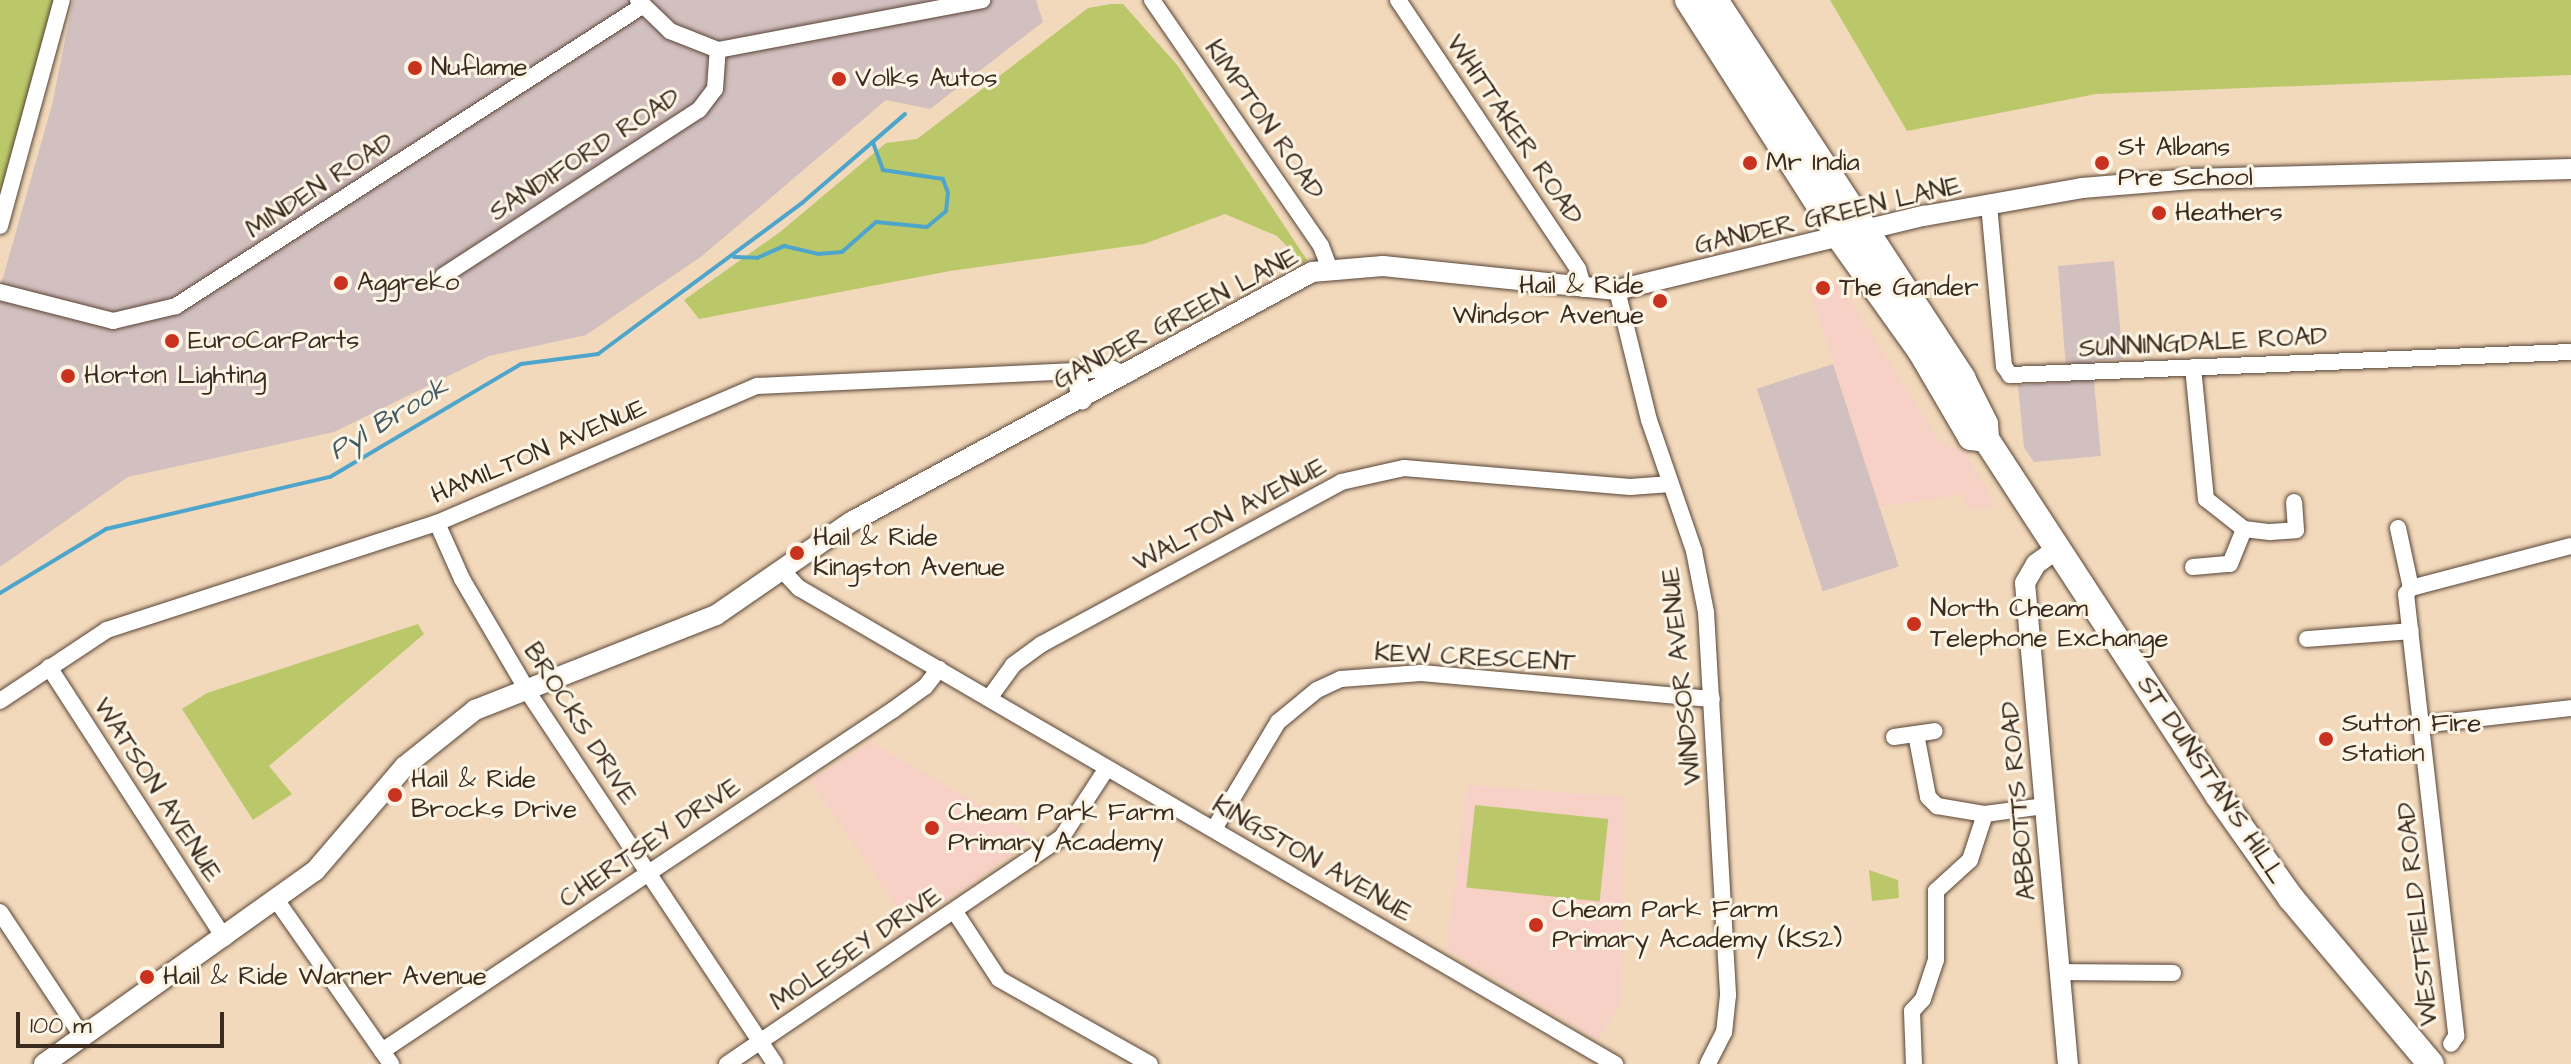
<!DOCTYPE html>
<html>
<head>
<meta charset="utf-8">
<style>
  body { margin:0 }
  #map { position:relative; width:2571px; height:1064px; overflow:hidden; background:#f3d9bb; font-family:"Architects Daughter",sans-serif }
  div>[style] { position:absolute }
  .built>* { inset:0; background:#f7d1c6 }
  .industrial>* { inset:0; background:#d2bfbf; transform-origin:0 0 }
  .green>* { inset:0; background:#bbc86a; transform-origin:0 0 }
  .stream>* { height:4px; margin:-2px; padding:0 2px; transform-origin:2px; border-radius:2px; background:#4ea5cb }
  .roads { filter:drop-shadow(0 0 2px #574436) drop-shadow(0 0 2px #574436) }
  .minor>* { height:16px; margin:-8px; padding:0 8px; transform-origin:8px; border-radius:8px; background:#fff }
  .tertiary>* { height:20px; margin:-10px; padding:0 10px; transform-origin:10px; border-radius:10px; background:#fff }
  .trunk>* { height:26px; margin:-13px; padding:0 13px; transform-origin:13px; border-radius:13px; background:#fff }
  .dots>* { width:22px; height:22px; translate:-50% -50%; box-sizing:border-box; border:4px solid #fcf5e5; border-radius:50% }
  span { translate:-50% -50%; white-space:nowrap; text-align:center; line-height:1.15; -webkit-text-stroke:6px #fcf5e5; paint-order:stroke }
  .poi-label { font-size:26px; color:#3b2a1e }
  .left { translate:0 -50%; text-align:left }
  .right { translate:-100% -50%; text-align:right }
  .street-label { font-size:26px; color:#3b2a1e }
  .water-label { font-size:28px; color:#435b63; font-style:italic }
  .scale { position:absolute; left:16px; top:1012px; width:208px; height:36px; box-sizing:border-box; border:4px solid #3b2a1e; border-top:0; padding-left:10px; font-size:24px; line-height:28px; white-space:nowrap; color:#3b2a1e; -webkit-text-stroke:6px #fcf5e5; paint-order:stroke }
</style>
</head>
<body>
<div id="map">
  <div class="built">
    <i style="clip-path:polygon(1821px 275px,1843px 288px,1940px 442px,1964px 452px,1997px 506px,1967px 511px,1964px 494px,1880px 507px,1809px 289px)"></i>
    <i style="clip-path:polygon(871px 742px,913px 766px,1037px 838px,910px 925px,810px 781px)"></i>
    <i style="clip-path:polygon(1467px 785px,1625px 797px,1622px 1002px,1598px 1040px,1446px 949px)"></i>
  </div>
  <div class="industrial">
    <i style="clip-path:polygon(73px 0,1036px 0,1043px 22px,930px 109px,886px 100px,702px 256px,586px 335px,489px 356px,334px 432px,128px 477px,0 567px,0 288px,52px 105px)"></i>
    <i style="clip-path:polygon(2114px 261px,2123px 359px,2092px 361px,2101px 456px,2034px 462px,2024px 448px,2018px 385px,2067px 382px,2058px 266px)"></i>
    <i style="left:1833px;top:364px;width:213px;height:80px;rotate:72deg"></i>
  </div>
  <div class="green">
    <i style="clip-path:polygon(0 0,55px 0,0 214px)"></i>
    <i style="clip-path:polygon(1830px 0,2571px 0,2571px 75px,2096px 94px,1907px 131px)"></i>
    <i style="clip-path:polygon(1111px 4px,1123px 4px,1178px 66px,1307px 260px,1303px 263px,1277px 236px,1225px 214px,1144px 244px,950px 271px,699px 319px,684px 300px,780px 232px,886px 143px,917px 139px,1088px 8px)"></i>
    <i style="clip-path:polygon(418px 624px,424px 634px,269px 766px,292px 794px,253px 820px,182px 709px,207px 693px)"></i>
    <i style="left:1475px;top:805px;width:134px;height:83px;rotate:6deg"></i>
    <i style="clip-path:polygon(1869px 870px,1898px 880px,1899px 898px,1872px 901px)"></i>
  </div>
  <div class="stream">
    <i style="left:734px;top:257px;width:23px;rotate:2deg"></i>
    <i style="left:757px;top:258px;width:30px;rotate:-24deg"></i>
    <i style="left:784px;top:246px;width:35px;rotate:13deg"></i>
    <i style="left:818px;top:254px;width:24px;rotate:-5deg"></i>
    <i style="left:842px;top:252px;width:45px;rotate:-41.4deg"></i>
    <i style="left:876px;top:222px;width:51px;rotate:5.6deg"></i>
    <i style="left:927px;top:227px;width:25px;rotate:-40deg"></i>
    <i style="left:946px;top:211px;width:18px;rotate:-84deg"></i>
    <i style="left:948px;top:193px;width:15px;rotate:-110deg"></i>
    <i style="left:943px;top:179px;width:61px;rotate:-171.5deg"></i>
    <i style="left:883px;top:170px;width:30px;rotate:-110deg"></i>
    <i style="left:0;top:593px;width:124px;rotate:-31.1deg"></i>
    <i style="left:106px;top:529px;width:230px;rotate:-13.1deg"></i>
    <i style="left:330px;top:477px;width:222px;rotate:-30.6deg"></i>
    <i style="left:521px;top:364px;width:78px;rotate:-7.4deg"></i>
    <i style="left:598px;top:354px;width:254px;rotate:-36.5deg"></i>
    <i style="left:802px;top:203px;width:136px;rotate:-40.8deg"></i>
  </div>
  <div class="roads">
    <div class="minor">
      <i style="left:638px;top:0;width:45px;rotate:44.1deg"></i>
      <i style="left:670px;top:31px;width:52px;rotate:21.6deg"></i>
      <i style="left:718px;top:50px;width:269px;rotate:-10.7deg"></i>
      <i style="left:1152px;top:0;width:298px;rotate:55.5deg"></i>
      <i style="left:1321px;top:246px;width:25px;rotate:69deg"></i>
      <i style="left:1398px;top:0;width:324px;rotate:56.2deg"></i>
      <i style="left:1578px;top:269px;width:21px;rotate:73deg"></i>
      <i style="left:1989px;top:205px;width:162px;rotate:84.7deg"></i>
      <i style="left:2004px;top:366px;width:11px;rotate:56deg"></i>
      <i style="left:2010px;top:375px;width:561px;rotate:-2.35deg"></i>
      <i style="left:0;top:226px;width:234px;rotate:-74.7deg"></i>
      <i style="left:443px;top:276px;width:305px;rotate:-33deg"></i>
      <i style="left:699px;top:110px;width:26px;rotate:-53deg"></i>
      <i style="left:715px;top:89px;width:39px;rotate:-86deg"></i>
      <i style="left:1617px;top:290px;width:134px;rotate:76.2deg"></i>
      <i style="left:1649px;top:420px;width:139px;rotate:71deg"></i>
      <i style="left:1694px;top:551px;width:62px;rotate:78.9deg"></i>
      <i style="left:1706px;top:612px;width:384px;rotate:86.7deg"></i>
      <i style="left:1728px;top:995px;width:37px;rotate:96deg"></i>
      <i style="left:1724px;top:1032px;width:36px;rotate:117deg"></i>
      <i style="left:0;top:292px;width:117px;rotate:14.4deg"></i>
      <i style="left:113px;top:321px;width:65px;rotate:-13.4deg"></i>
      <i style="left:176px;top:306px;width:554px;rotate:-32.77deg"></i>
      <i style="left:2193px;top:367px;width:133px;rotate:84.4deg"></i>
      <i style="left:2206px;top:499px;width:48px;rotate:38.3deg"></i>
      <i style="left:2244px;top:529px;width:26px;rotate:7deg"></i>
      <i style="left:2270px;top:532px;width:26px;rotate:-4deg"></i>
      <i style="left:2296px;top:530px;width:28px;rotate:-94deg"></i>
      <i style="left:437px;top:523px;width:61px;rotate:65.9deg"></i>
      <i style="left:462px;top:579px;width:134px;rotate:59.6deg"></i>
      <i style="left:530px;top:695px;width:443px;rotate:56.4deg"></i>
      <i style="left:2398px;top:528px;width:61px;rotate:77.8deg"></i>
      <i style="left:2411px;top:588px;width:8px;rotate:130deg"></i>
      <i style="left:2406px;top:594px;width:445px;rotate:83.5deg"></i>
      <i style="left:2456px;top:1036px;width:9px;rotate:122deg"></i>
      <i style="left:2193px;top:567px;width:37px;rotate:-5deg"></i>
      <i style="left:2230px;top:564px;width:38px;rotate:-68deg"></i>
      <i style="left:782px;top:570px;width:25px;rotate:47deg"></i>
      <i style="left:799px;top:588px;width:945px;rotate:30.26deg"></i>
      <i style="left:2411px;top:588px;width:165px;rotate:-14.7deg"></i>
      <i style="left:2307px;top:639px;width:104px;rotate:-4.4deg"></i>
      <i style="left:49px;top:667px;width:323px;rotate:57.1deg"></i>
      <i style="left:990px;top:697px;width:39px;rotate:-54deg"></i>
      <i style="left:1013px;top:665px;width:36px;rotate:-36deg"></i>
      <i style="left:1042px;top:644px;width:340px;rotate:-28.4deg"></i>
      <i style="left:1341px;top:482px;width:65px;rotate:-12.5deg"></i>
      <i style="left:1404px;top:468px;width:227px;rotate:4.8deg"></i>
      <i style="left:1630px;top:487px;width:41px;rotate:-4.2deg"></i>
      <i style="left:0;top:701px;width:128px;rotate:-33.6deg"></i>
      <i style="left:107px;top:630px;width:347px;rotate:-18deg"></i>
      <i style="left:437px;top:523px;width:348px;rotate:-23.2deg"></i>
      <i style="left:757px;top:386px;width:319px;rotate:-2.7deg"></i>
      <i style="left:1076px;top:371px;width:37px;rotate:-3deg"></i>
      <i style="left:1113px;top:369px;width:15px;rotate:23deg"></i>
      <i style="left:2422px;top:725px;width:150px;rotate:-6.5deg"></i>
      <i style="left:1916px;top:734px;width:64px;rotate:79.2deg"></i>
      <i style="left:1928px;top:797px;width:13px;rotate:45deg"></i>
      <i style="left:1937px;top:806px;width:49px;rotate:9.5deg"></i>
      <i style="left:1985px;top:814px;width:61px;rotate:-7.6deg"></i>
      <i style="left:1894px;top:737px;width:41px;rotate:-8.3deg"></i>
      <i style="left:1214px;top:829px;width:125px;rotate:-59.1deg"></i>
      <i style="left:1278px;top:722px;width:50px;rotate:-39.4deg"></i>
      <i style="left:1317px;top:690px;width:26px;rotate:-25deg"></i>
      <i style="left:1341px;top:679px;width:80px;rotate:-4.3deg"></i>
      <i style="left:1421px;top:673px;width:292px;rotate:5.1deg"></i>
      <i style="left:277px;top:901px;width:199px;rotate:55deg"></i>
      <i style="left:0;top:912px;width:149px;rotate:56.5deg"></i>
      <i style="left:955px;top:912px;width:80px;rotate:56.7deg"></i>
      <i style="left:999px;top:979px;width:173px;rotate:29.4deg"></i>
      <i style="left:2061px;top:972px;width:112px;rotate:0.5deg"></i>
      <i style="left:382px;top:1051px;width:614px;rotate:-33.72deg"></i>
      <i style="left:893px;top:710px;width:39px;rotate:-36deg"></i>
      <i style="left:925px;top:687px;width:23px;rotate:-52deg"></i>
      <i style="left:727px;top:1064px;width:405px;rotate:-34.1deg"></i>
      <i style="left:1062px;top:837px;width:82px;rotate:-56.9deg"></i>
      <i style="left:1914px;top:1064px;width:53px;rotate:-92.2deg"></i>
      <i style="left:1912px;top:1011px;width:16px;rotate:-47deg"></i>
      <i style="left:1923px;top:999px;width:41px;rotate:-71.6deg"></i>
      <i style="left:1936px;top:960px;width:69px;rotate:-90deg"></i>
      <i style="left:1936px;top:891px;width:46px;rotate:-42.4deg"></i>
      <i style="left:1970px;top:860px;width:48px;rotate:-71.9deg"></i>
    </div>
    <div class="tertiary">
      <i style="left:1076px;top:371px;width:29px;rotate:78deg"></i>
      <i style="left:2058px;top:548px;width:27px;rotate:144deg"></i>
      <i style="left:2036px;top:564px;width:22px;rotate:120deg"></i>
      <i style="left:2025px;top:583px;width:483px;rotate:84.9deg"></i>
      <i style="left:44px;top:1064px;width:333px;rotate:-35.5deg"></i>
      <i style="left:315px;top:871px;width:138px;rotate:-49.4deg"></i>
      <i style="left:405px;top:766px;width:90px;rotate:-38.7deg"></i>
      <i style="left:475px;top:710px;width:259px;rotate:-21.5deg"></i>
      <i style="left:716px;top:615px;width:164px;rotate:-34.6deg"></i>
      <i style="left:851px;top:522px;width:524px;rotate:-28.47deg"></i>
      <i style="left:1312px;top:272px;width:71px;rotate:-4.8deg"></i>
      <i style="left:1383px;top:266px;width:235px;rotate:5.9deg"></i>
      <i style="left:1617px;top:290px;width:316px;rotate:-13.6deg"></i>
      <i style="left:1924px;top:216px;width:160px;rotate:-10deg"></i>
      <i style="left:2082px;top:188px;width:110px;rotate:-4.7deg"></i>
      <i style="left:2192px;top:179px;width:379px;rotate:-1.5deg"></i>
    </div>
    <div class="trunk">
      <i style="left:1688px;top:0;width:282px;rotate:57.4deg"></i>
      <i style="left:1840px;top:238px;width:138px;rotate:54.5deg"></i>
      <i style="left:1920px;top:350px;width:101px;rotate:59.6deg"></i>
      <i style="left:1971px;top:437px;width:15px;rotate:8deg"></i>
      <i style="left:1715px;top:0;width:452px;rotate:56.8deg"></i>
      <i style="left:1962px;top:378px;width:51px;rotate:63.4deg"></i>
      <i style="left:1985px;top:424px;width:15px;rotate:86deg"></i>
      <i style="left:1986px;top:439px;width:425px;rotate:56.9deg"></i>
      <i style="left:2218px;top:795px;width:126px;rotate:54.7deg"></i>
      <i style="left:2291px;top:898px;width:217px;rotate:49.9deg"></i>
    </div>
  </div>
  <div class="dots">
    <i style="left:415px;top:68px;background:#c8321e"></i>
    <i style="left:839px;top:79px;background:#c8321e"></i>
    <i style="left:1750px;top:163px;background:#c8321e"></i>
    <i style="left:2102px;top:163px;background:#c8321e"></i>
    <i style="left:2159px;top:213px;background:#c8321e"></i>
    <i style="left:341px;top:283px;background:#c8321e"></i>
    <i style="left:1823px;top:288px;background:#c8321e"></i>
    <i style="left:1660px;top:301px;background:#c8321e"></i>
    <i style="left:172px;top:341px;background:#c8321e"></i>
    <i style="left:68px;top:376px;background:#c8321e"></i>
    <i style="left:797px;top:553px;background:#c8321e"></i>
    <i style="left:1914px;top:624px;background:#c8321e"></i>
    <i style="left:2326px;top:739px;background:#c8321e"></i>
    <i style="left:395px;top:795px;background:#c8321e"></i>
    <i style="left:932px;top:828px;background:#c8321e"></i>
    <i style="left:1536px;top:925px;background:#c8321e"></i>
    <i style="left:147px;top:977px;background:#c8321e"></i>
  </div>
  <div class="poi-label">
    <span class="left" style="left:431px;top:68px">Nuflame</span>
    <span class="left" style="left:855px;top:79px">Volks Autos</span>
    <span class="left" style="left:2118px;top:163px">St Albans<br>Pre School</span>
    <span class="left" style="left:1766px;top:163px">Mr India</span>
    <span class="left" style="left:2175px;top:213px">Heathers</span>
    <span class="left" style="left:357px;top:283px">Aggreko</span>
    <span class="right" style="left:1644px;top:301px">Hail &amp; Ride<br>Windsor Avenue</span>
    <span class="left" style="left:1839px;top:288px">The Gander</span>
    <span class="left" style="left:188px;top:341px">EuroCarParts</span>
    <span class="left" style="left:84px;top:376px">Horton Lighting</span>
    <span class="left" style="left:813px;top:553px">Hail &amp; Ride<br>Kingston Avenue</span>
    <span class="left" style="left:1930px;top:624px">North Cheam<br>Telephone Exchange</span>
    <span class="left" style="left:2342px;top:739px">Sutton Fire<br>Station</span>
    <span class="left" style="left:411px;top:795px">Hail &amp; Ride<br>Brocks Drive</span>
    <span class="left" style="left:948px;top:828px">Cheam Park Farm<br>Primary Academy</span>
    <span class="left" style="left:1552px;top:925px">Cheam Park Farm<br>Primary Academy (KS2)</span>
    <span class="left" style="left:163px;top:977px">Hail &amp; Ride Warner Avenue</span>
  </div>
  <div class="street-label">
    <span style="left:1264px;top:120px;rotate:55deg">KIMPTON ROAD</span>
    <span style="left:1514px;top:130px;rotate:56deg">WHITTAKER ROAD</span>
    <span style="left:585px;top:155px;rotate:-33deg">SANDIFORD ROAD</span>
    <span style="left:320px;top:186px;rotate:-33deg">MINDEN ROAD</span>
    <span style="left:1828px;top:216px;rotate:-13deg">GANDER GREEN LANE</span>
    <span style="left:1176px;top:319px;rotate:-28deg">GANDER GREEN LANE</span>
    <span style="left:2203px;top:343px;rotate:-3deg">SUNNINGDALE ROAD</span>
    <span style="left:539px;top:452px;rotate:-23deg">HAMILTON AVENUE</span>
    <span style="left:1230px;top:515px;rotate:-28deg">WALTON AVENUE</span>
    <span style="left:1475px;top:658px;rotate:3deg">KEW CRESCENT</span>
    <span style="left:1682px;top:676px;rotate:-96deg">WINDSOR AVENUE</span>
    <span style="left:580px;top:724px;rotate:57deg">BROCKS DRIVE</span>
    <span style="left:2211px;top:780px;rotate:56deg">ST DUNSTAN'S HILL</span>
    <span style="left:157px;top:790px;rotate:57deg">WATSON AVENUE</span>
    <span style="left:2019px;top:801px;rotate:-95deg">ABBOTTS ROAD</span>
    <span style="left:650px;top:843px;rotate:-34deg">CHERTSEY DRIVE</span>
    <span style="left:1312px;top:859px;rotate:30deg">KINGSTON AVENUE</span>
    <span style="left:2418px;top:914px;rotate:-96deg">WESTFIELD ROAD</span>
    <span style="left:856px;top:949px;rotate:-34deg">MOLESEY DRIVE</span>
  </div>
  <div class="water-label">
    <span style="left:389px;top:419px;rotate:-31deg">Pyl Brook</span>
  </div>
  <div class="scale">100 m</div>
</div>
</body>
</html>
